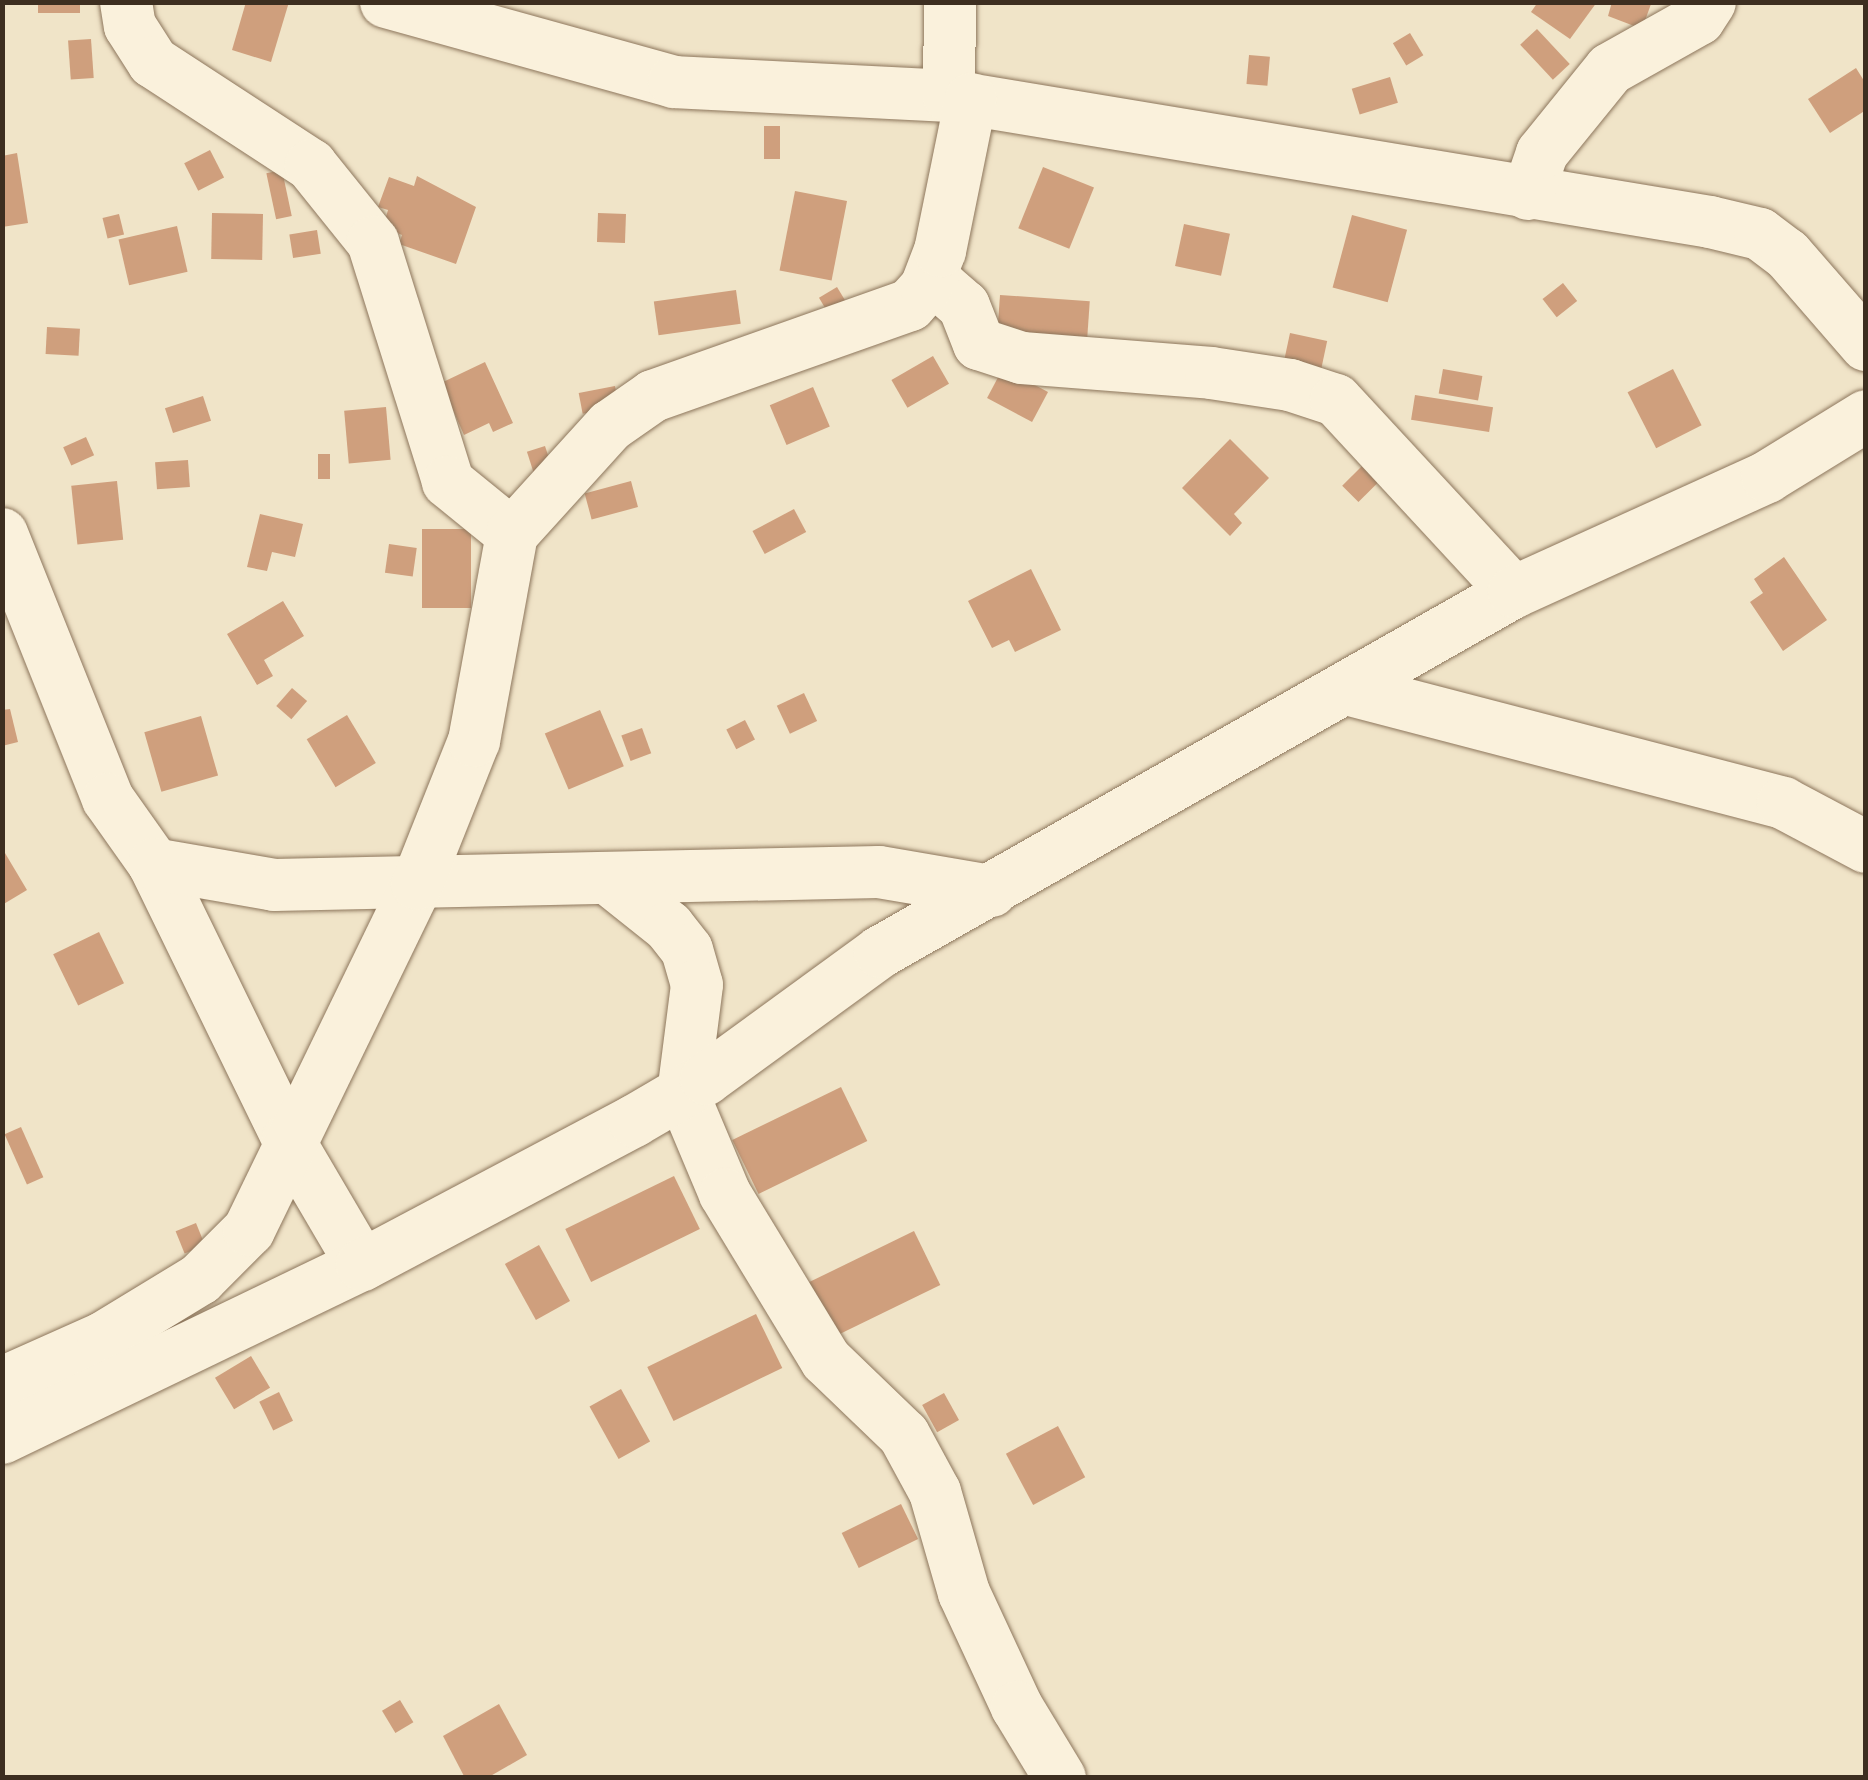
<!DOCTYPE html>
<html>
<head>
<meta charset="utf-8">
<style>
  body { margin:0 }
  #map { position:relative; width:1868px; height:1780px; overflow:hidden; background:#f0e4c8; font-family:Spectral,serif }
  div>[style] { position:absolute }
  .building>* { inset:0; background:#cf9f7d; transform-origin:0 0 }
  .roads { filter:drop-shadow(0 0 2px #8d765c) drop-shadow(0 0 2px #8d765c) }
  .minor>* { height:52px; margin:-26px; padding:0 26px; transform-origin:26px; border-radius:26px; background:#faf1dc }
  span { translate:-50% -50%; white-space:nowrap; text-align:center; line-height:1.15; -webkit-text-stroke:8px #f7eed8; paint-order:stroke }
  .frame { position:absolute; inset:0; border:5px solid #3d2e20; pointer-events:none }
</style>
</head>
<body>
<div id="map">
  <div class="building">
    <i style="left:38px;top:2px;width:42px;height:11px"></i>
    <i style="clip-path:polygon(246px 2px,289px 2px,271px 62px,232px 50px)"></i>
    <i style="clip-path:polygon(1538px 2px,1597px 2px,1570px 39px,1531px 12px)"></i>
    <i style="clip-path:polygon(1612px 2px,1651px 4px,1642px 29px,1608px 16px)"></i>
    <i style="left:1537px;top:29px;width:48px;height:23px;rotate:47deg"></i>
    <i style="left:1410px;top:33px;width:26px;height:20px;rotate:59deg"></i>
    <i style="left:91px;top:39px;width:39px;height:23px;rotate:86deg"></i>
    <i style="left:1249px;top:55px;width:21px;height:29px;rotate:5deg"></i>
    <i style="clip-path:polygon(1856px 68px,1866px 84px,1866px 110px,1830px 133px,1808px 99px)"></i>
    <i style="left:1390px;top:77px;width:27px;height:40px;rotate:73deg"></i>
    <i style="left:780px;top:126px;width:33px;height:16px;rotate:90deg"></i>
    <i style="left:210px;top:150px;width:31px;height:29px;rotate:63deg"></i>
    <i style="clip-path:polygon(17px 153px,28px 223px,2px 227px,2px 156px)"></i>
    <i style="left:1043px;top:167px;width:55px;height:66px;rotate:22deg"></i>
    <i style="left:282px;top:170px;width:47px;height:16px;rotate:78deg"></i>
    <i style="clip-path:polygon(417px 176px,476px 207px,456px 264px,399px 244px,402px 235px,383px 227px,388px 210px,378px 207px,389px 177px,414px 186px)"></i>
    <i style="left:795px;top:191px;width:53px;height:81px;rotate:11deg"></i>
    <i style="left:212px;top:213px;width:51px;height:46px;rotate:1deg"></i>
    <i style="left:598px;top:213px;width:28px;height:29px;rotate:2deg"></i>
    <i style="left:119px;top:214px;width:21px;height:17px;rotate:76deg"></i>
    <i style="left:1352px;top:215px;width:57px;height:75px;rotate:15deg"></i>
    <i style="left:1184px;top:224px;width:47px;height:43px;rotate:12deg"></i>
    <i style="left:177px;top:226px;width:47px;height:60px;rotate:77deg"></i>
    <i style="left:317px;top:230px;width:24px;height:28px;rotate:81deg"></i>
    <i style="left:1563px;top:283px;width:23px;height:26px;rotate:52deg"></i>
    <i style="left:837px;top:287px;width:17px;height:21px;rotate:59deg"></i>
    <i style="left:736px;top:290px;width:34px;height:83px;rotate:82deg"></i>
    <i style="left:1000px;top:295px;width:90px;height:46px;rotate:4deg"></i>
    <i style="left:47px;top:327px;width:33px;height:27px;rotate:3deg"></i>
    <i style="left:1290px;top:333px;width:38px;height:42px;rotate:12deg"></i>
    <i style="left:933px;top:356px;width:32px;height:48px;rotate:60deg"></i>
    <i style="clip-path:polygon(485px 362px,513px 423px,493px 432px,489px 423px,464px 435px,441px 383px)"></i>
    <i style="left:1003px;top:368px;width:51px;height:34px;rotate:28deg"></i>
    <i style="left:1443px;top:369px;width:40px;height:25px;rotate:10deg"></i>
    <i style="left:1673px;top:369px;width:63px;height:51px;rotate:63deg"></i>
    <i style="left:615px;top:386px;width:21px;height:37px;rotate:79deg"></i>
    <i style="left:813px;top:387px;width:43px;height:47px;rotate:67deg"></i>
    <i style="left:1415px;top:395px;width:79px;height:25px;rotate:9deg"></i>
    <i style="left:203px;top:396px;width:26px;height:40px;rotate:72deg"></i>
    <i style="left:386px;top:407px;width:53px;height:42px;rotate:85deg"></i>
    <i style="left:86px;top:437px;width:20px;height:25px;rotate:66deg"></i>
    <i style="clip-path:polygon(1230px 439px,1269px 478px,1234px 514px,1242px 523px,1230px 536px,1182px 488px)"></i>
    <i style="left:545px;top:446px;width:25px;height:19px;rotate:72deg"></i>
    <i style="left:318px;top:454px;width:12px;height:25px"></i>
    <i style="left:188px;top:460px;width:27px;height:33px;rotate:86deg"></i>
    <i style="left:1362px;top:466px;width:23px;height:28px;rotate:45deg"></i>
    <i style="left:117px;top:481px;width:59px;height:46px;rotate:84deg"></i>
    <i style="left:631px;top:481px;width:27px;height:48px;rotate:75deg"></i>
    <i style="left:794px;top:509px;width:26px;height:47px;rotate:62deg"></i>
    <i style="clip-path:polygon(260px 514px,303px 524px,295px 557px,272px 552px,267px 571px,247px 567px)"></i>
    <i style="left:422px;top:529px;width:49px;height:79px"></i>
    <i style="left:389px;top:544px;width:28px;height:29px;rotate:8deg"></i>
    <i style="clip-path:polygon(1784px 557px,1827px 620px,1783px 651px,1750px 602px,1763px 593px,1754px 579px)"></i>
    <i style="clip-path:polygon(1031px 569px,1061px 630px,1015px 652px,1009px 640px,992px 648px,968px 601px)"></i>
    <i style="clip-path:polygon(283px 601px,304px 636px,264px 660px,273px 676px,257px 685px,227px 634px)"></i>
    <i style="left:292px;top:688px;width:20px;height:24px;rotate:41deg"></i>
    <i style="left:804px;top:693px;width:31px;height:30px;rotate:65deg"></i>
    <i style="clip-path:polygon(10px 709px,18px 742px,2px 746px,2px 710px)"></i>
    <i style="left:600px;top:710px;width:61px;height:60px;rotate:67deg"></i>
    <i style="left:347px;top:715px;width:56px;height:47px;rotate:59deg"></i>
    <i style="left:201px;top:716px;width:62px;height:59px;rotate:74deg"></i>
    <i style="left:745px;top:720px;width:22px;height:21px;rotate:63deg"></i>
    <i style="left:642px;top:728px;width:27px;height:22px;rotate:70deg"></i>
    <i style="clip-path:polygon(2px 848px,27px 890px,2px 905px)"></i>
    <i style="left:99px;top:932px;width:57px;height:51px;rotate:64deg"></i>
    <i style="left:841px;top:1087px;width:60px;height:121px;rotate:64deg"></i>
    <i style="left:21px;top:1127px;width:55px;height:18px;rotate:66deg"></i>
    <i style="left:674px;top:1176px;width:59px;height:121px;rotate:64deg"></i>
    <i style="left:196px;top:1223px;width:24px;height:22px;rotate:68deg"></i>
    <i style="left:914px;top:1231px;width:60px;height:121px;rotate:64deg"></i>
    <i style="left:539px;top:1245px;width:64px;height:39px;rotate:61deg"></i>
    <i style="left:756px;top:1314px;width:60px;height:121px;rotate:64deg"></i>
    <i style="left:251px;top:1356px;width:37px;height:42px;rotate:59deg"></i>
    <i style="left:621px;top:1389px;width:60px;height:36px;rotate:61deg"></i>
    <i style="left:279px;top:1392px;width:32px;height:22px;rotate:64deg"></i>
    <i style="left:944px;top:1393px;width:31px;height:25px;rotate:61deg"></i>
    <i style="left:1058px;top:1426px;width:58px;height:59px;rotate:62deg"></i>
    <i style="left:901px;top:1504px;width:39px;height:66px;rotate:64deg"></i>
    <i style="left:400px;top:1700px;width:26px;height:21px;rotate:59deg"></i>
    <i style="clip-path:polygon(499px 1704px,527px 1755px,487px 1778px,465px 1778px,443px 1736px)"></i>
  </div>
  <div class="roads">
    <div class="minor">
      <i style="left:126px;top:2px;width:24px;rotate:81deg"></i>
      <i style="left:130px;top:26px;width:43px;rotate:57.4deg"></i>
      <i style="left:153px;top:62px;width:189px;rotate:33.1deg"></i>
      <i style="left:311px;top:165px;width:99px;rotate:51.2deg"></i>
      <i style="left:373px;top:242px;width:251px;rotate:72.6deg"></i>
      <i style="left:448px;top:482px;width:82px;rotate:39.1deg"></i>
      <i style="left:386px;top:2px;width:299px;rotate:15.5deg"></i>
      <i style="left:674px;top:82px;width:275px;rotate:2.9deg"></i>
      <i style="left:949px;top:96px;width:771px;rotate:9.4deg"></i>
      <i style="left:1710px;top:222px;width:51px;rotate:13.5deg"></i>
      <i style="left:1760px;top:234px;width:34px;rotate:37deg"></i>
      <i style="left:1787px;top:254px;width:121px;rotate:49deg"></i>
      <i style="left:949px;top:96px;width:94px;rotate:-89.4deg"></i>
      <i style="left:1528px;top:194px;width:43px;rotate:-71.1deg"></i>
      <i style="left:1542px;top:153px;width:108px;rotate:-51deg"></i>
      <i style="left:1610px;top:69px;width:102px;rotate:-29.3deg"></i>
      <i style="left:1699px;top:19px;width:20px;rotate:-57deg"></i>
      <i style="left:926px;top:287px;width:16px"></i>
      <i style="left:942px;top:287px;width:29px;rotate:41deg"></i>
      <i style="left:964px;top:306px;width:41px;rotate:68.5deg"></i>
      <i style="left:979px;top:344px;width:45px;rotate:18deg"></i>
      <i style="left:1022px;top:358px;width:190px;rotate:4.5deg"></i>
      <i style="left:1211px;top:373px;width:80px;rotate:8.6deg"></i>
      <i style="left:1290px;top:385px;width:48px;rotate:18.1deg"></i>
      <i style="left:1336px;top:400px;width:262px;rotate:47.2deg"></i>
      <i style="left:2px;top:534px;width:285px;rotate:68.2deg"></i>
      <i style="left:108px;top:799px;width:80px;rotate:54.7deg"></i>
      <i style="left:154px;top:864px;width:306px;rotate:64deg"></i>
      <i style="left:288px;top:1139px;width:146px;rotate:59.6deg"></i>
      <i style="left:1350px;top:690px;width:448px;rotate:14.6deg"></i>
      <i style="left:1783px;top:803px;width:94px;rotate:27.9deg"></i>
      <i style="left:154px;top:864px;width:122px;rotate:9.9deg"></i>
      <i style="left:274px;top:885px;width:605px;rotate:-1.23deg"></i>
      <i style="left:879px;top:872px;width:114px;rotate:9.6deg"></i>
      <i style="left:610px;top:880px;width:75px;rotate:38.5deg"></i>
      <i style="left:669px;top:927px;width:29px;rotate:52deg"></i>
      <i style="left:687px;top:950px;width:36px;rotate:74deg"></i>
      <i style="left:697px;top:985px;width:110px;rotate:97.3deg"></i>
      <i style="left:683px;top:1094px;width:108px;rotate:67.2deg"></i>
      <i style="left:725px;top:1194px;width:194px;rotate:58.7deg"></i>
      <i style="left:826px;top:1360px;width:108px;rotate:43.9deg"></i>
      <i style="left:904px;top:1435px;width:65px;rotate:61.5deg"></i>
      <i style="left:935px;top:1492px;width:105px;rotate:74deg"></i>
      <i style="left:964px;top:1593px;width:126px;rotate:65.1deg"></i>
      <i style="left:1017px;top:1707px;width:83px;rotate:58.8deg"></i>
      <i style="left:2px;top:1383px;width:111px;rotate:-24deg"></i>
      <i style="left:103px;top:1338px;width:114px;rotate:-31.3deg"></i>
      <i style="left:200px;top:1279px;width:69px;rotate:-45deg"></i>
      <i style="left:249px;top:1230px;width:385px;rotate:-64.1deg"></i>
      <i style="left:417px;top:884px;width:154px;rotate:-68.3deg"></i>
      <i style="left:474px;top:741px;width:210px;rotate:-79.6deg"></i>
      <i style="left:512px;top:534px;width:146px;rotate:-47.8deg"></i>
      <i style="left:610px;top:426px;width:52px;rotate:-34.9deg"></i>
      <i style="left:653px;top:396px;width:273px;rotate:-19.5deg"></i>
      <i style="left:910px;top:305px;width:24px;rotate:-48deg"></i>
      <i style="left:926px;top:287px;width:39px;rotate:-69deg"></i>
      <i style="left:940px;top:251px;width:155px;rotate:-78.5deg"></i>
      <i style="left:2px;top:1438px;width:399px;rotate:-25.7deg"></i>
      <i style="left:362px;top:1265px;width:308px;rotate:-27.9deg"></i>
      <i style="left:634px;top:1121px;width:83px;rotate:-30.3deg"></i>
      <i style="left:706px;top:1079px;width:215px;rotate:-36.1deg"></i>
      <i style="left:880px;top:952px;width:729px;rotate:-29.59deg"></i>
      <i style="left:1514px;top:592px;width:278px;rotate:-24.4deg"></i>
      <i style="left:1767px;top:477px;width:116px;rotate:-31.6deg"></i>
    </div>
  </div>
  <div class="frame"></div>
</div>
</body>
</html>
